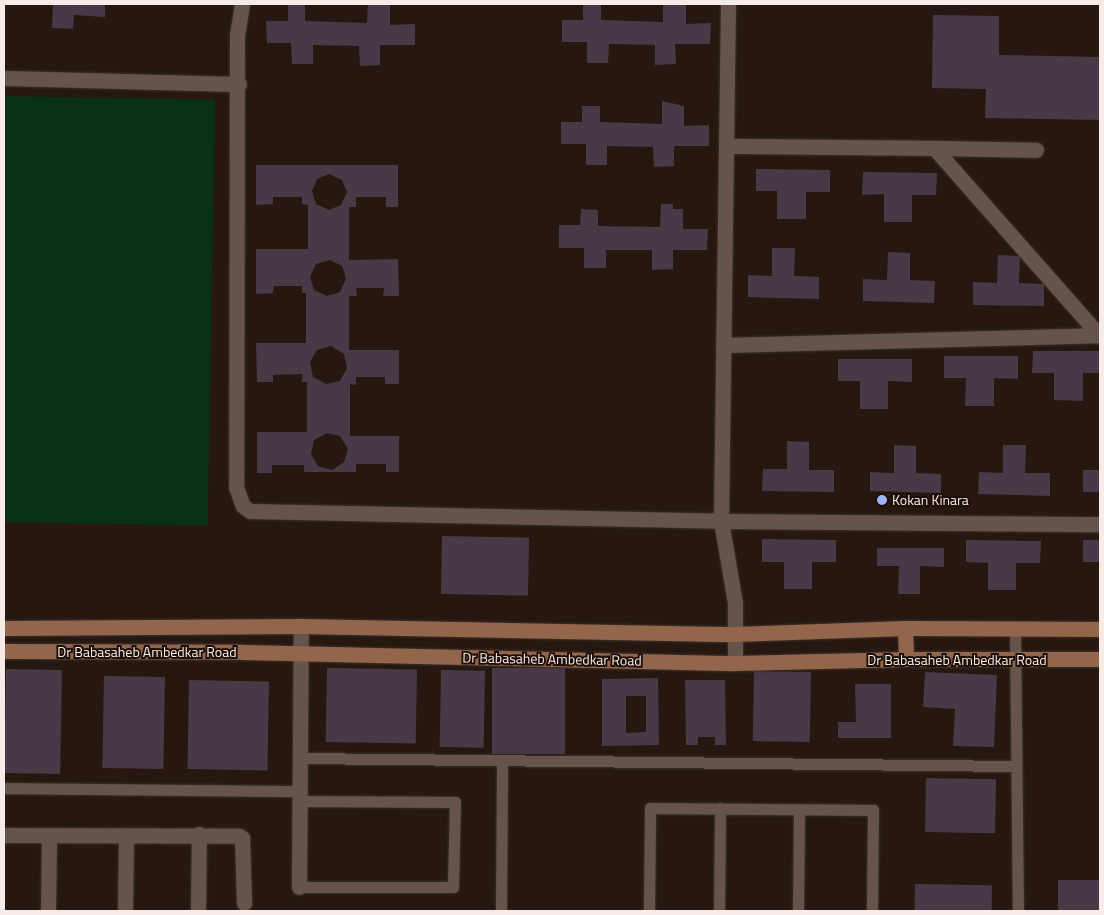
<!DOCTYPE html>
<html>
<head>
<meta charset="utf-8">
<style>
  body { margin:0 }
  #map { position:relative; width:1104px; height:915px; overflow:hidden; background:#261811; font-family:"Titillium Web",sans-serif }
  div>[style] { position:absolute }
  .green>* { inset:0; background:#083117; transform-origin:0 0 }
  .building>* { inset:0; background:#473945; transform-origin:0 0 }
  .roads { filter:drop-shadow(0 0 1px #3d322f) drop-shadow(0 0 1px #3d322f) }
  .lane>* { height:11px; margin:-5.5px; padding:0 5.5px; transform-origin:5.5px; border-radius:5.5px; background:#66544c }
  .street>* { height:15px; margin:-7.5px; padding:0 7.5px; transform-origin:7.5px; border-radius:7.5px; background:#66544c }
  .secondary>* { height:15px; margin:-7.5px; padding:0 7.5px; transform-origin:7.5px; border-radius:7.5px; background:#93654a }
  .dots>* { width:14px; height:14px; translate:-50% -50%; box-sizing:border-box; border:2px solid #1d0f08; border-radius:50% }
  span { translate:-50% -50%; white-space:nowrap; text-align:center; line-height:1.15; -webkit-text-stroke:4px #1d0f08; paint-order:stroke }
  .poi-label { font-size:14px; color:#f6ebe6 }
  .left { translate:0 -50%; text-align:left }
  .street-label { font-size:14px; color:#f6ebe6 }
  .frame { position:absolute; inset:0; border:5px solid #f6ebe6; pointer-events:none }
</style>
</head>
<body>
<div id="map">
  <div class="green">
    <i style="left:4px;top:96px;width:211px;height:426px;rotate:1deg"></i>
  </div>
  <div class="building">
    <i style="clip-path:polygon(53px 4px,105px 4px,105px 17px,74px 15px,73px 29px,52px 28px)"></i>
    <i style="clip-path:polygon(368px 4px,390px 5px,390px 25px,415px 24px,415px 45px,380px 45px,380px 65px,360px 66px,359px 46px,313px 45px,313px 64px,292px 64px,291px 43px,267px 43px,266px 21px,288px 21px,288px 5px,305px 5px,305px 21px,367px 23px)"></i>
    <i style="clip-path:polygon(583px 4px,601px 4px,601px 20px,663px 22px,663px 4px,686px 4px,686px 24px,711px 23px,710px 44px,675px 44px,676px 64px,655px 65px,655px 45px,609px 44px,608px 63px,587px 63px,587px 42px,562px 42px,562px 20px,583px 20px)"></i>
    <i style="clip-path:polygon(933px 15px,999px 16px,999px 55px,1100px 57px,1100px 120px,985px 118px,986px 89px,932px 88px)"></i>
    <i style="clip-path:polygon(662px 101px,684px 106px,684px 126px,709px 125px,709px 146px,674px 146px,674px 166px,654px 167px,653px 147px,607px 146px,607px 165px,586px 165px,586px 144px,561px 144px,561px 122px,582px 122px,582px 106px,600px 106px,600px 122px,662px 124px)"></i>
    <i style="clip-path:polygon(evenodd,256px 165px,398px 165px,398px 207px,386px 207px,386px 197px,356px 197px,356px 207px,349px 207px,349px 260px,398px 259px,399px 296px,383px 296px,384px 288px,356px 288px,357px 296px,349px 296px,349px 350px,399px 350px,399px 384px,385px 384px,385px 377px,356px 377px,356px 385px,350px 384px,350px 436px,399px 436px,399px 472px,386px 472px,386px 464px,356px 464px,356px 472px,304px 472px,304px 465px,272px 465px,272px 473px,257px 473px,257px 432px,307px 432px,307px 382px,302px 382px,302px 374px,273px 375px,273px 382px,257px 382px,256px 343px,306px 343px,306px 293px,302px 293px,302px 286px,274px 286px,273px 293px,256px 294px,256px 249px,308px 249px,308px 205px,302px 204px,302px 197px,273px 197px,273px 204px,256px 205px,256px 165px,329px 174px,342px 180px,347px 192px,341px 205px,329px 210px,316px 204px,312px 191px,317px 179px,329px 174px,256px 165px,330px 260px,342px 266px,346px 279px,340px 292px,327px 296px,314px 290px,310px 277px,316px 264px,330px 260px,256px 165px,331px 346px,344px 354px,347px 368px,340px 381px,326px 384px,313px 377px,310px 362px,317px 350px,331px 346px,256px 165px,327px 433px,340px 436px,348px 449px,344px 462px,332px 470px,318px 466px,311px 454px,314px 440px,327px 433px)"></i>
    <i style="clip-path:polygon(756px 169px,830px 170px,830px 192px,806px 192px,806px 219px,777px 219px,777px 191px,756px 191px)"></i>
    <i style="clip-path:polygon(863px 172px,937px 173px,936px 195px,912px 195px,912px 222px,884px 222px,884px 194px,862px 195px)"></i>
    <i style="clip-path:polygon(661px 204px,673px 204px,673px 209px,683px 209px,683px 229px,708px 229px,707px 250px,673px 250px,673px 269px,652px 270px,652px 250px,606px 250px,606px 268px,584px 268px,584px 248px,559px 248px,559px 225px,580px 225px,581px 209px,598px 210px,598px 226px,660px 227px)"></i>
    <i style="clip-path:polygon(772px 248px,795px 248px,794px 276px,819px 277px,819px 299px,748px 297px,748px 275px,772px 276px)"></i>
    <i style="clip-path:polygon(888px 252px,910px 253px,910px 280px,935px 281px,934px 303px,863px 301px,863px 279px,887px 280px)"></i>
    <i style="clip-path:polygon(998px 255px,1020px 256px,1019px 283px,1044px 284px,1044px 306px,973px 305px,973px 282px,997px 283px)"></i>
    <i style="clip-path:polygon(1033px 351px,1100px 351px,1100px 373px,1083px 373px,1083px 401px,1054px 400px,1054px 373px,1032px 373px)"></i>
    <i style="clip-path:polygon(944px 356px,1018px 356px,1018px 379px,994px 378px,994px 406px,965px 406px,966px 378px,944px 378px)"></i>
    <i style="clip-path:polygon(838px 359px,912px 359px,912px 382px,888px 381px,888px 409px,860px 409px,860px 381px,838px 381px)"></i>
    <i style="clip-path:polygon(787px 441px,809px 442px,809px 470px,834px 470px,834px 492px,762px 491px,763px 469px,787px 469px)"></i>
    <i style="clip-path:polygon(894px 445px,916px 446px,916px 473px,941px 474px,941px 493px,870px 491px,870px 472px,894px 473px)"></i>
    <i style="clip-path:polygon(1003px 445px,1026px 445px,1025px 473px,1050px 473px,1050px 496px,978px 494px,979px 472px,1003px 473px)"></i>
    <i style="left:1083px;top:470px;width:17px;height:22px"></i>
    <i style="left:442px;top:536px;width:87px;height:58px;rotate:1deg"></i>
    <i style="clip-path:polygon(762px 539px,836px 540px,836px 562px,812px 562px,812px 589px,784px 589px,784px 562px,762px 562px)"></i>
    <i style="clip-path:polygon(966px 540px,1041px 541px,1040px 563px,1016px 563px,1016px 590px,988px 590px,988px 563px,966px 562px)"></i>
    <i style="left:1083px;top:540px;width:17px;height:22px"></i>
    <i style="clip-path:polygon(877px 548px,944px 548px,944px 567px,920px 566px,920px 594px,898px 594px,899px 566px,877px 566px)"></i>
    <i style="left:327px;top:668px;width:90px;height:74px;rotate:1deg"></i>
    <i style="left:565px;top:668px;width:86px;height:73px;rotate:90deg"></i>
    <i style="left:6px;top:669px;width:56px;height:104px;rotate:1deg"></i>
    <i style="left:441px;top:670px;width:44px;height:77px;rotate:1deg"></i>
    <i style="left:754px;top:671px;width:57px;height:70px;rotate:1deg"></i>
    <i style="clip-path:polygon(925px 672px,997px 675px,994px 747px,953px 746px,955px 709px,923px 707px)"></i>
    <i style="left:104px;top:676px;width:61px;height:92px;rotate:1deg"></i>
    <i style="clip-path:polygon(evenodd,658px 678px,659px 745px,602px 746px,602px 679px,658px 678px,626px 696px,646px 696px,646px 732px,626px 733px,626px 696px)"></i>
    <i style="left:189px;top:680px;width:80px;height:89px;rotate:1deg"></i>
    <i style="clip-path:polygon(685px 680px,725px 680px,726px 745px,715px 745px,715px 737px,698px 737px,698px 745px,686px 745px)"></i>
    <i style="clip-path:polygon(855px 684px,891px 684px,891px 738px,838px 738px,838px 722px,856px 722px)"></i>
    <i style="left:926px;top:778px;width:70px;height:54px;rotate:1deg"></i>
    <i style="left:1058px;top:880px;width:42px;height:31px"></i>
    <i style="left:915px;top:884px;width:77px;height:27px;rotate:1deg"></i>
  </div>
  <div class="roads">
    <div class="lane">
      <i style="left:1015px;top:629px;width:282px;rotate:89.4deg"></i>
      <i style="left:300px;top:758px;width:716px;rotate:0.64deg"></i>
      <i style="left:4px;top:788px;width:296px;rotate:0.6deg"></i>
      <i style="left:299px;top:887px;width:154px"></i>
      <i style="left:453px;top:887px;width:85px;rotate:-88.7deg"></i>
      <i style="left:455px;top:802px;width:155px;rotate:-179.6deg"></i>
      <i style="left:501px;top:911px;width:150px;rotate:-89.6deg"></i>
      <i style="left:649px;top:911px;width:103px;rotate:-89.4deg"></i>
      <i style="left:650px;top:808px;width:223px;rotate:0.5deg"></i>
      <i style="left:873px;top:810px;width:101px;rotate:90.6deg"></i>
      <i style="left:719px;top:911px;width:103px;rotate:-89.4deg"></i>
      <i style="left:798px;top:911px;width:102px;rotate:-89.4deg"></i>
    </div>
    <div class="street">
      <i style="left:242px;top:4px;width:31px;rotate:99deg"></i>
      <i style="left:237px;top:35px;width:452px;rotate:90.1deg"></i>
      <i style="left:236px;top:487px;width:20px;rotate:70deg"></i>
      <i style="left:243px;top:506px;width:9px;rotate:36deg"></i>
      <i style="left:250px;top:511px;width:471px;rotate:1.2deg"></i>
      <i style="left:721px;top:521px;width:379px;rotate:0.5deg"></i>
      <i style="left:728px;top:4px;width:517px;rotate:90.78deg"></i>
      <i style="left:721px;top:521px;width:83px;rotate:80.3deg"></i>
      <i style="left:735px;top:603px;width:60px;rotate:90deg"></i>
      <i style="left:4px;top:78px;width:235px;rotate:1.5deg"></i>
      <i style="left:934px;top:148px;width:102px;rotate:1.1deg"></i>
      <i style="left:723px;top:345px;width:376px;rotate:-1.5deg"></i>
      <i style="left:1099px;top:335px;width:249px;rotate:-131.4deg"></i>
      <i style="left:934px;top:148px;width:208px;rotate:-179.4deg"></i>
      <i style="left:4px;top:835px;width:235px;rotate:0.2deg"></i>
      <i style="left:239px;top:836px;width:4px;rotate:34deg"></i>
      <i style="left:242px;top:838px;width:65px;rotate:88.2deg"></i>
      <i style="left:299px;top:887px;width:261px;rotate:-89.6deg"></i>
      <i style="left:48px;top:911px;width:75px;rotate:-89.2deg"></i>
      <i style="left:125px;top:911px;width:75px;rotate:-89.2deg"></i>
      <i style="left:198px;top:911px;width:77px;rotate:-89.3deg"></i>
    </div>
    <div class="secondary">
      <i style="left:4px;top:628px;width:297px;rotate:-0.4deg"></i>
      <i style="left:301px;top:626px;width:434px;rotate:1.1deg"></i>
      <i style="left:735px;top:634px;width:170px;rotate:-2deg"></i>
      <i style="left:905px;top:628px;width:195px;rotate:0.3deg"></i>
      <i style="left:905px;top:628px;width:31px;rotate:88deg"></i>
      <i style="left:4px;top:651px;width:239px;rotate:0.2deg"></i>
      <i style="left:243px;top:652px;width:492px;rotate:1.3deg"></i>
      <i style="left:735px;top:663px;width:171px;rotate:-1.3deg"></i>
      <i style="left:906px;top:659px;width:194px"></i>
    </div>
  </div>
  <div class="dots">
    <i style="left:882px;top:500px;background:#9fb3fd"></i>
  </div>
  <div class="poi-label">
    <span class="left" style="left:892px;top:500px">Kokan Kinara</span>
  </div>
  <div class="street-label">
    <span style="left:147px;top:652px">Dr Babasaheb Ambedkar Road</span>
    <span style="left:552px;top:659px;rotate:1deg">Dr Babasaheb Ambedkar Road</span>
    <span style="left:957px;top:660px">Dr Babasaheb Ambedkar Road</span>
  </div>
  <div class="frame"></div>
</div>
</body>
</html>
